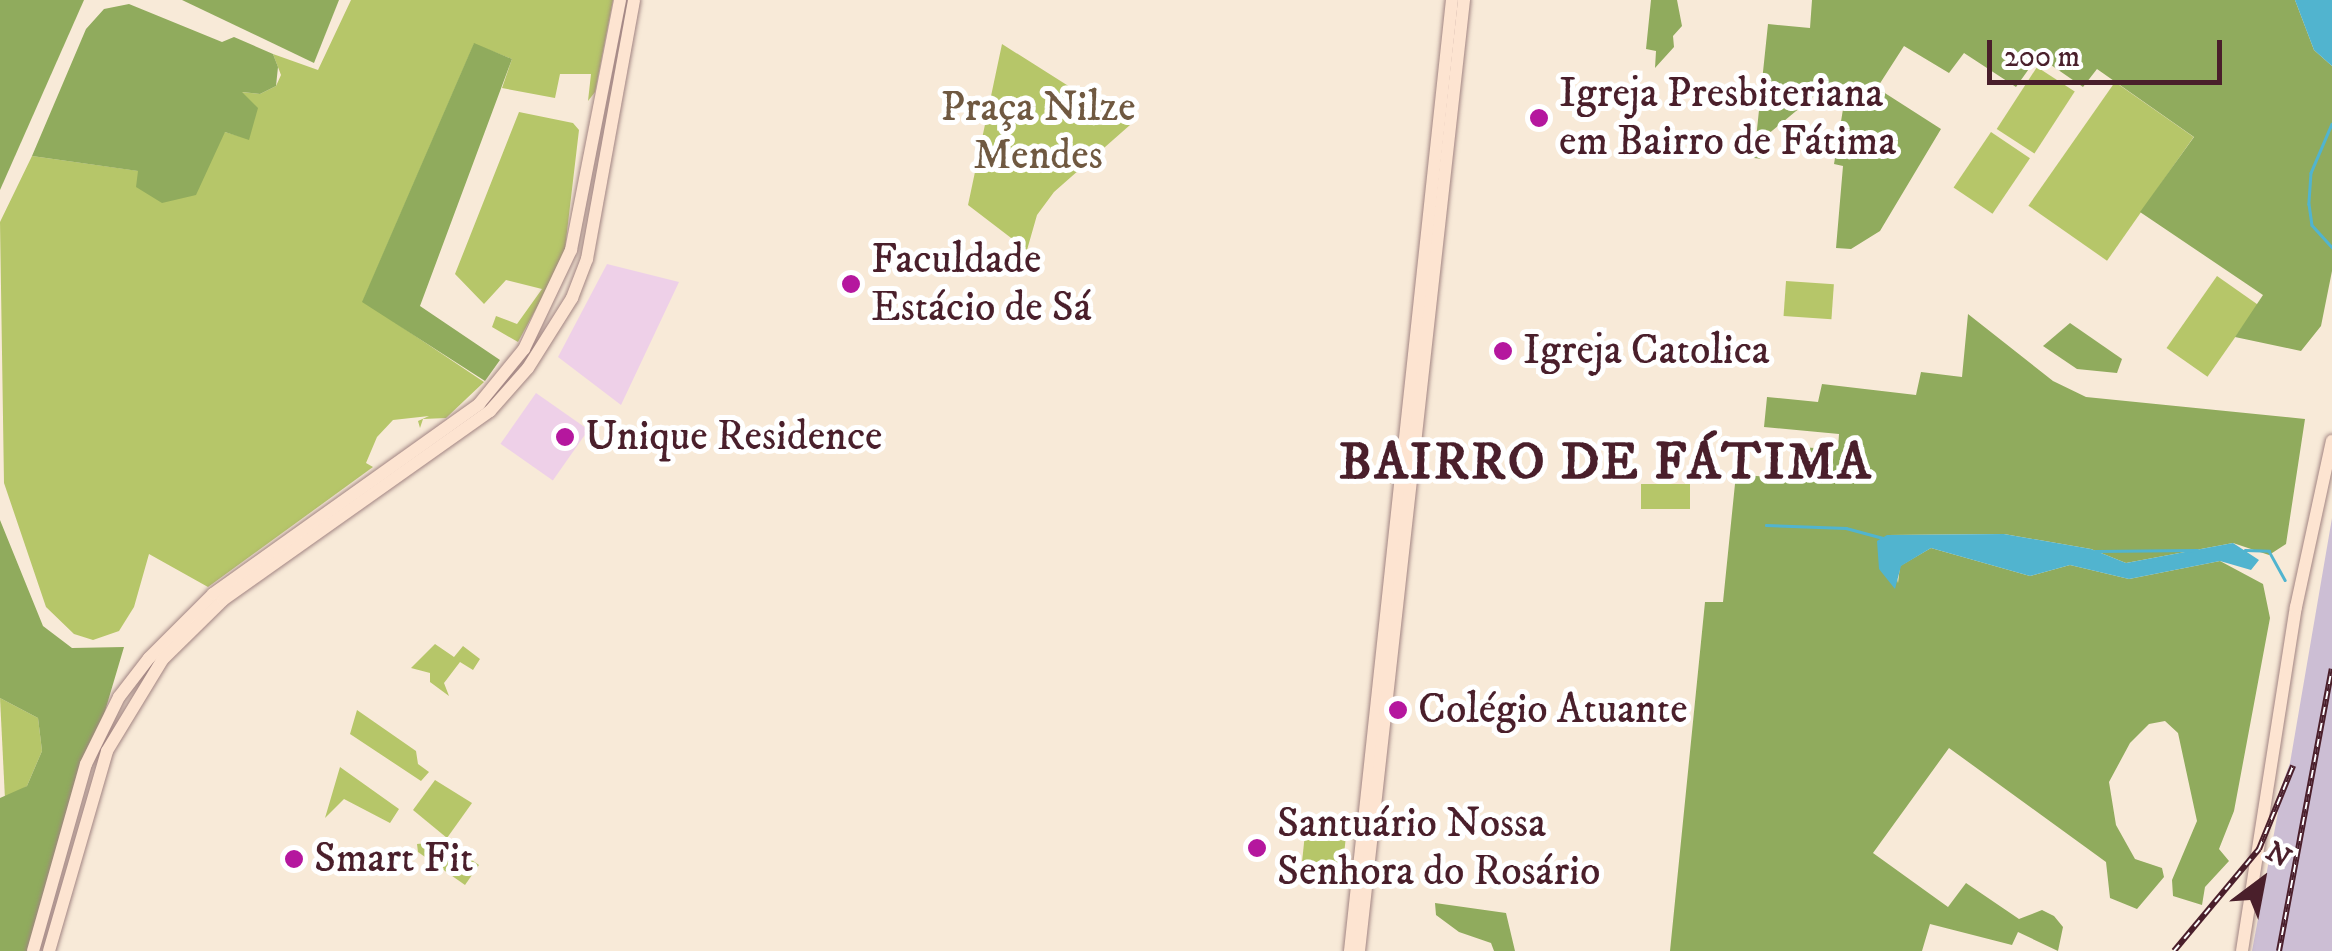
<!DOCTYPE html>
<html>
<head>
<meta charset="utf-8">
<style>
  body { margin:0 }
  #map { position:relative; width:2332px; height:951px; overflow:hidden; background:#f8ead8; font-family:"IM FELL DW Pica",serif }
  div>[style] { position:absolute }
  .built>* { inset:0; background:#eed0e8; transform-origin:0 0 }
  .industrial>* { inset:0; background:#ccbed4 }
  .green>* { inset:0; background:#b6c669; transform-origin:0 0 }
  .forest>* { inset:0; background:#90ab5d }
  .water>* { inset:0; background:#51b4cf }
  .stream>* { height:2.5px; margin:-1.25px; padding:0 1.25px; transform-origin:1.25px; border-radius:1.25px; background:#51b4cf }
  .roads { filter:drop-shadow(0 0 2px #a18482) drop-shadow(0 0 2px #a18482) }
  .secondary>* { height:12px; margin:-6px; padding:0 6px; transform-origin:6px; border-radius:6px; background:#fde4d1 }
  .rail>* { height:6px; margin-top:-3px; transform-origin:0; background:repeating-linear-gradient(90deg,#fff 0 8px,#4a1f2b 0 16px); box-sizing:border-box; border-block:2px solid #4a1f2b }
  .dots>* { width:28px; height:28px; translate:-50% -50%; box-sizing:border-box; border:5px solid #fff; border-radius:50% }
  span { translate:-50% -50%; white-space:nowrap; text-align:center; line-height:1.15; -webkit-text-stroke:10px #fff; paint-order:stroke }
  .poi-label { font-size:42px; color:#4a1f2b }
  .left { translate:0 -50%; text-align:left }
  .park-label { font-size:42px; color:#705941 }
  .district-label { font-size:52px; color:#4a1f2b; font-weight:700; letter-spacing:2.5px }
  .north { position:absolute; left:2212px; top:831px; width:100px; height:100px; -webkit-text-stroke:8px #fff; paint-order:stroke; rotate:32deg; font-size:28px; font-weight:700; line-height:40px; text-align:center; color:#4a1f2b }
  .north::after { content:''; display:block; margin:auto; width:35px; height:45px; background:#4a1f2b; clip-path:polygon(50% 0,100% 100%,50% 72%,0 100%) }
  .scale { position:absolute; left:1987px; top:40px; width:235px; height:45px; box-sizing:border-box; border:5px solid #4a1f2b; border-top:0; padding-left:12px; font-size:30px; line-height:35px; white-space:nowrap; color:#4a1f2b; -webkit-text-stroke:8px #fff; paint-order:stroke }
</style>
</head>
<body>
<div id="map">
  <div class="built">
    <i style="clip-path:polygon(607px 264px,679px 282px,621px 405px,558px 357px)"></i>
    <i style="left:536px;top:393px;width:64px;height:62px;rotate:35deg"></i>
  </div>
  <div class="industrial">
    <i style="clip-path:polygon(2332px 518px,2332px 951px,2252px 951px,2278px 812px,2273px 809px,2290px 763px)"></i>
  </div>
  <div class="green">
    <i style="clip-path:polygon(351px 0,613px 0,595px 92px,588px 101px,591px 74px,560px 74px,555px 98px,502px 88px,512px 59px,474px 44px,363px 301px,484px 382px,446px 418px,423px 419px,420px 428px,418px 421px,429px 416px,393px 420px,377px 437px,366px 463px,373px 467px,208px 587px,149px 554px,134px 607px,119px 631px,93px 640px,74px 634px,46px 607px,4px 483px,0 222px,32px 156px,139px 171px,225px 132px,249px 139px,241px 92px,260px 94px,276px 86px,281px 75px,273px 54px,318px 70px)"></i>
    <i style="clip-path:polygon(1002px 44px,1130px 125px,1054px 192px,1037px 215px,1027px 250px,968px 205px)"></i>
    <i style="left:2037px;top:67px;width:45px;height:74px;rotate:33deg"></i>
    <i style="left:2115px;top:82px;width:96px;height:151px;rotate:35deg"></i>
    <i style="clip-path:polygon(519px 112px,573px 123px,579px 130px,564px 257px,518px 342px,492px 327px,496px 316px,517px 324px,542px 289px,506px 280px,484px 304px,455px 274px)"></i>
    <i style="left:1991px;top:132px;width:47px;height:67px;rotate:34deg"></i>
    <i style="left:2217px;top:276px;width:50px;height:88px;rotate:35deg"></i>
    <i style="left:1786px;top:281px;width:48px;height:35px;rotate:4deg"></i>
    <i style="left:1641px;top:484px;width:49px;height:25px"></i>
    <i style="clip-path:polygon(435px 644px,454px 657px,463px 646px,480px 659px,473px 670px,460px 662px,444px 683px,449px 696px,430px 682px,430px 673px,411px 668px)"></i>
    <i style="clip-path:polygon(0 698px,38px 718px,42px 751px,27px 786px,5px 799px)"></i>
    <i style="clip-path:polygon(357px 710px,416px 751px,418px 764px,429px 772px,421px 781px,350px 734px)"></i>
    <i style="clip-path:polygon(340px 767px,399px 809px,390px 823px,344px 799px,325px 818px)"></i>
    <i style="clip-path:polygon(435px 780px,472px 803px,447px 838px,413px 810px)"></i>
    <i style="left:1306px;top:824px;width:41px;height:53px;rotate:6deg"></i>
    <i style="clip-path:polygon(444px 841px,479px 865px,465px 885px,418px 852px,417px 844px)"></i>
  </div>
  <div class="forest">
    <i style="clip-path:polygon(0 0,84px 0,0 190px)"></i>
    <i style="clip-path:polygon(182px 0,339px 0,314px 63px)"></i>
    <i style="clip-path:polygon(1651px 0,1677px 0,1682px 26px,1673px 36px,1674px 47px,1655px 68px,1656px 51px,1646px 49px)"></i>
    <i style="clip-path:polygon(1812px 0,2295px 0,2314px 50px,2332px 66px,2332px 271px,2321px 326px,2301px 351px,2235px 337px,2263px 295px,2140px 212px,2194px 137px,2097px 69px,2083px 87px,2038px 56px,2016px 87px,1964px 53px,1949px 73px,1904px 46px,1877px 88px,1941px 129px,1880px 231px,1851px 249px,1836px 248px,1843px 166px,1834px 164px,1845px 97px,1819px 92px,1767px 135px,1763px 159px,1754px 158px,1768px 24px,1810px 28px)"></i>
    <i style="clip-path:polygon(129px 4px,222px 42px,234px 37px,273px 54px,278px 67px,276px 86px,260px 94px,242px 92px,258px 108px,249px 140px,225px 132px,196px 195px,162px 203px,136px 187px,138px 171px,32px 156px,86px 29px,104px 9px)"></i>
    <i style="clip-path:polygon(474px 43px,512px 59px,420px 306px,500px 360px,485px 381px,362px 302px)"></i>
    <i style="clip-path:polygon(1968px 314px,2053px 381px,2086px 397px,2305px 419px,2286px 544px,2269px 555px,2233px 543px,2126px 563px,2091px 549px,2004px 534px,1887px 535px,1898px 583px,1900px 566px,1931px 548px,2030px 576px,2070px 565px,2129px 579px,2220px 561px,2263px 584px,2270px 618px,2234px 811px,2219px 849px,2229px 861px,2205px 887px,2202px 905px,2173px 896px,2172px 880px,2197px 821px,2178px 733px,2165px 721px,2149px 724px,2130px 743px,2109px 782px,2116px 825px,2135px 859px,2162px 868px,2164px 877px,2137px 909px,2110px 898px,2106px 862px,1949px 748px,1873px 853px,1948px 907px,1966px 883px,2019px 919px,2042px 910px,2054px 916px,2063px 927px,2058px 951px,2018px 932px,2012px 945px,1930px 924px,1922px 951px,1670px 951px,1705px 602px,1723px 602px,1736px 474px,1788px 479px,1794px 447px,1838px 449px,1839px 434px,1764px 427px,1767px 397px,1818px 402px,1822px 384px,1916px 395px,1921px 372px,1962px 377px)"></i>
    <i style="clip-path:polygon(2070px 323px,2122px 359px,2117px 373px,2077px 369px,2043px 346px)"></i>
    <i style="clip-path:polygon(0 520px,43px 626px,72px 648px,124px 647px,34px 951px,0 951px,0 798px,27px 786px,42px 751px,38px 718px,0 698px)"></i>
    <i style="clip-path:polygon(1435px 903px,1506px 913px,1515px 951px,1494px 951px,1491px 943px,1459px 932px,1436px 915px)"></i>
  </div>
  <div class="water">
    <i style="clip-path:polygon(2295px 0,2332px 0,2332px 66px,2314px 50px)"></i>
    <i style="clip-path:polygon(2004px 534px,2091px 549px,2126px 563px,2233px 543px,2259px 560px,2251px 570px,2220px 561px,2129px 579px,2070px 565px,2030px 576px,1931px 548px,1901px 566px,1895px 589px,1879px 569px,1877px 541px,1887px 535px)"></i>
  </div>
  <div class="stream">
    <i style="left:2332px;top:124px;width:53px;rotate:113.2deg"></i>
    <i style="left:2311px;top:173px;width:31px;rotate:94deg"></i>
    <i style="left:2309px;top:204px;width:21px;rotate:82deg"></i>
    <i style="left:2312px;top:225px;width:30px;rotate:48deg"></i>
    <i style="left:1766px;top:525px;width:80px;rotate:2.1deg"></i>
    <i style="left:1846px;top:528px;width:38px;rotate:15deg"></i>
    <i style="left:2245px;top:550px;width:24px;rotate:2deg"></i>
    <i style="left:2269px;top:551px;width:33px;rotate:61deg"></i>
    <i style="left:2095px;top:551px;width:102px;rotate:-0.6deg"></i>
  </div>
  <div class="roads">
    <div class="secondary">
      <i style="left:33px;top:951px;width:194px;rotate:-74.2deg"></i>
      <i style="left:86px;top:764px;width:75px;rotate:-63.8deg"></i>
      <i style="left:119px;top:697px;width:49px;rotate:-52.4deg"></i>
      <i style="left:149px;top:658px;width:91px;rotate:-45deg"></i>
      <i style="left:213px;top:594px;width:327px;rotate:-35.5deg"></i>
      <i style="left:479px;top:404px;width:71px;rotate:-50.7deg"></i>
      <i style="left:524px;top:349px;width:110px;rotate:-64.6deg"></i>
      <i style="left:571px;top:250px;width:255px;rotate:-78.9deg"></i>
      <i style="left:49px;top:951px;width:208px;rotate:-73.8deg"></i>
      <i style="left:107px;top:751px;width:108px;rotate:-58.7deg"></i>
      <i style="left:163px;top:659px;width:84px;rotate:-44.5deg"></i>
      <i style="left:223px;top:600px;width:327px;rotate:-35.3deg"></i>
      <i style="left:490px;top:411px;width:57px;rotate:-48.5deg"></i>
      <i style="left:528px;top:368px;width:83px;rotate:-57.8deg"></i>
      <i style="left:572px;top:298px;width:42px;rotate:-69deg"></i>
      <i style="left:587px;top:259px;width:263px;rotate:-79.7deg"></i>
      <i style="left:1350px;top:951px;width:956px;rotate:-83.88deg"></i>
      <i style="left:1359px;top:951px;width:957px;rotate:-83.7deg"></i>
      <i style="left:2242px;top:951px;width:348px;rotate:-81.1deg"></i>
      <i style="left:2296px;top:607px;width:170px;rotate:-77.8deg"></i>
    </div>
  </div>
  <div class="rail">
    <i style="left:2174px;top:951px;width:133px;rotate:-50.2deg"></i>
    <i style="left:2259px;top:849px;width:90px;rotate:-67.7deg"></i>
    <i style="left:2279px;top:951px;width:287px;rotate:-79.4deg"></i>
  </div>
  <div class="dots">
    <i style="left:1539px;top:118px;background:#b5179e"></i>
    <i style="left:851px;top:284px;background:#b5179e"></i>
    <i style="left:1503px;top:351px;background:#b5179e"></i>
    <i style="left:565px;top:437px;background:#b5179e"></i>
    <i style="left:1398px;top:710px;background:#b5179e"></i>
    <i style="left:1257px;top:848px;background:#b5179e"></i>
    <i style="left:294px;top:859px;background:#b5179e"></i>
  </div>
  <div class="poi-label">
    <span class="left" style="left:1559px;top:118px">Igreja Presbiteriana<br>em Bairro de Fátima</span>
    <span class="left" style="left:871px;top:284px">Faculdade<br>Estácio de Sá</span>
    <span class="left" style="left:1523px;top:351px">Igreja Catolica</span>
    <span class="left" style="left:585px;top:437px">Unique Residence</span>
    <span class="left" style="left:1418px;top:710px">Colégio Atuante</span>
    <span class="left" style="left:1277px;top:848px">Santuário Nossa<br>Senhora do Rosário</span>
    <span class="left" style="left:314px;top:859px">Smart Fit</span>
  </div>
  <div class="park-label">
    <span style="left:1038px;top:132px">Praça Nilze<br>Mendes</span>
  </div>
  <div class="district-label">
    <span style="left:1606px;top:464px">BAIRRO DE FÁTIMA</span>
  </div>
  <div class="north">N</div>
  <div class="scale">200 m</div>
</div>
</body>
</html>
